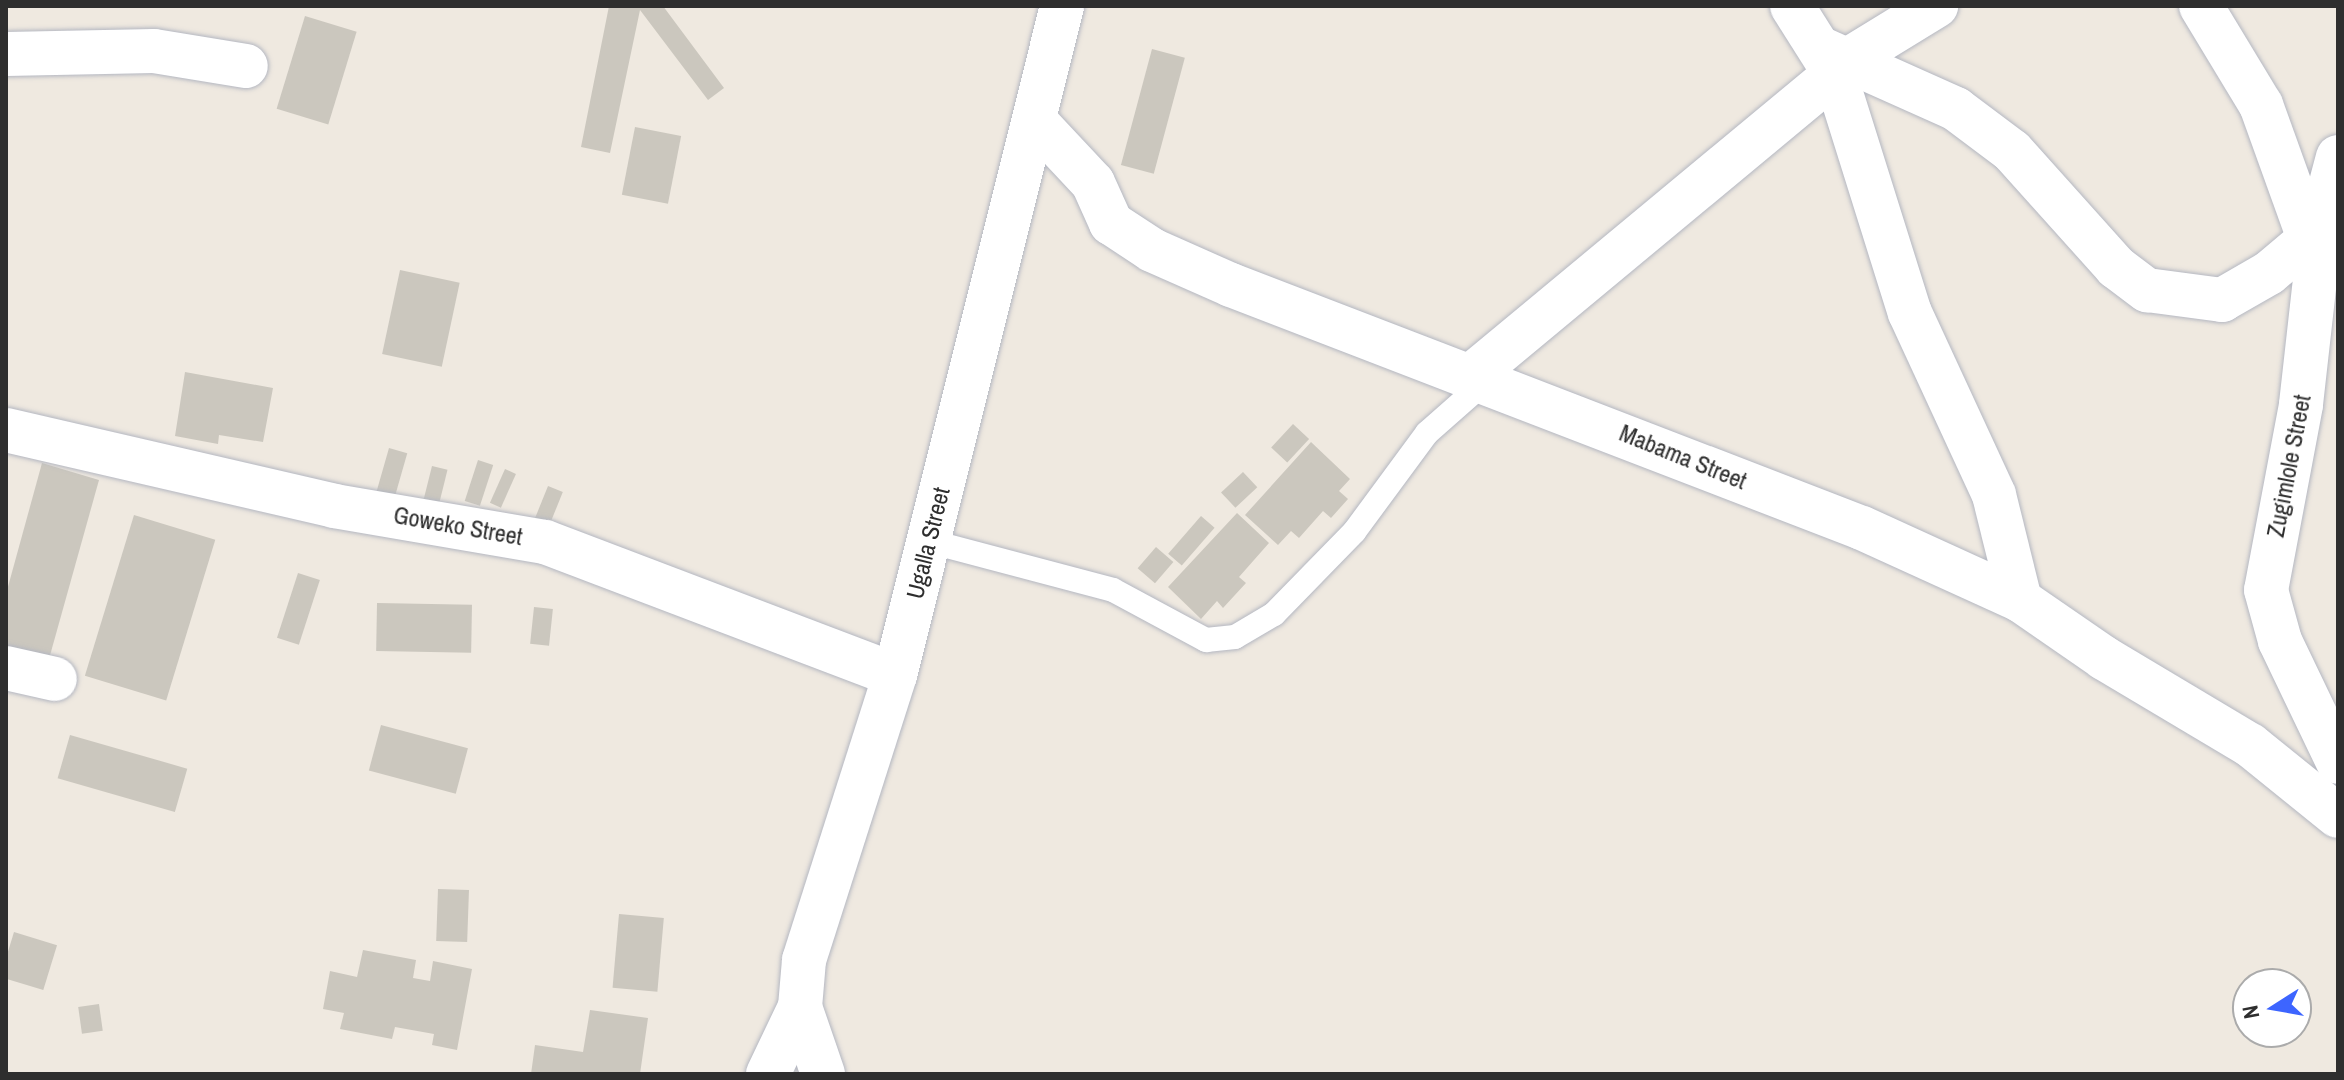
<!DOCTYPE html>
<html>
<head>
<meta charset="utf-8">
<style>
  body { margin:0 }
  #map { position:relative; width:2344px; height:1080px; overflow:hidden; background:#efe9e0; font-family:"Archivo Narrow",sans-serif }
  div>[style] { position:absolute }
  .building>* { inset:0; background:#cbc7be; transform-origin:0 0 }
  .roads { filter:drop-shadow(0 0 2px #b4b7c1) drop-shadow(0 0 2px #b4b7c1) }
  .service>* { height:24px; margin:-12px; padding:0 12px; transform-origin:12px; border-radius:12px; background:#fff }
  .minor>* { height:44px; margin:-22px; padding:0 22px; transform-origin:22px; border-radius:22px; background:#fff }
  span { translate:-50% -50%; white-space:nowrap; text-align:center; line-height:1.15; -webkit-text-stroke:6px #fff; paint-order:stroke }
  .street-label { font-size:24px; color:#2e2e2e }
  .frame { position:absolute; inset:0; border:8px solid #2e2e2e; pointer-events:none }
  .north { position:absolute; left:2232px; top:968px; width:80px; height:80px; box-sizing:border-box; background:#fff; border:2px solid #ababab; border-radius:50%; rotate:259deg; font-size:22px; font-weight:700; line-height:32px; text-align:center; color:#2e2e2e }
  .north::after { content:''; display:block; margin:auto; width:28px; height:36px; background:#3d65ff; clip-path:polygon(50% 0,100% 100%,50% 72%,0 100%) }
</style>
</head>
<body>
<div id="map">
  <div class="building">
    <i style="clip-path:polygon(609px 6px,663px 6px,724px 88px,708px 100px,640px 10px,610px 153px,581px 147px)"></i>
    <i style="left:305px;top:16px;width:54px;height:97px;rotate:17deg"></i>
    <i style="left:1152px;top:49px;width:34px;height:120px;rotate:15deg"></i>
    <i style="left:635px;top:127px;width:47px;height:69px;rotate:11deg"></i>
    <i style="left:400px;top:270px;width:61px;height:86px;rotate:12deg"></i>
    <i style="clip-path:polygon(185px 372px,273px 388px,263px 442px,219px 435px,218px 444px,175px 436px)"></i>
    <i style="left:1293px;top:424px;width:22px;height:32px;rotate:43deg"></i>
    <i style="clip-path:polygon(1311px 442px,1350px 479px,1339px 491px,1348px 499px,1331px 518px,1323px 511px,1299px 538px,1291px 531px,1278px 545px,1245px 515px)"></i>
    <i style="left:389px;top:448px;width:19px;height:48px;rotate:16deg"></i>
    <i style="left:478px;top:460px;width:16px;height:43px;rotate:18deg"></i>
    <i style="clip-path:polygon(42px 463px,99px 480px,49px 659px,6px 646px,6px 594px)"></i>
    <i style="left:432px;top:466px;width:16px;height:36px;rotate:14deg"></i>
    <i style="left:505px;top:469px;width:12px;height:37px;rotate:24deg"></i>
    <i style="left:1243px;top:472px;width:21px;height:30px;rotate:47deg"></i>
    <i style="left:548px;top:486px;width:16px;height:36px;rotate:22deg"></i>
    <i style="clip-path:polygon(1237px 513px,1269px 543px,1239px 577px,1246px 583px,1223px 608px,1217px 601px,1201px 619px,1168px 587px)"></i>
    <i style="left:134px;top:515px;width:85px;height:168px;rotate:17deg"></i>
    <i style="left:1201px;top:516px;width:18px;height:50px;rotate:41deg"></i>
    <i style="left:1156px;top:547px;width:23px;height:28px;rotate:41deg"></i>
    <i style="left:298px;top:573px;width:23px;height:68px;rotate:18deg"></i>
    <i style="left:377px;top:603px;width:95px;height:48px;rotate:1deg"></i>
    <i style="left:534px;top:607px;width:19px;height:37px;rotate:6deg"></i>
    <i style="left:381px;top:725px;width:90px;height:47px;rotate:15deg"></i>
    <i style="left:70px;top:735px;width:122px;height:45px;rotate:16deg"></i>
    <i style="left:438px;top:889px;width:31px;height:52px;rotate:2deg"></i>
    <i style="left:619px;top:914px;width:45px;height:74px;rotate:5deg"></i>
    <i style="left:14px;top:932px;width:45px;height:47px;rotate:17deg"></i>
    <i style="clip-path:polygon(363px 950px,416px 960px,413px 978px,430px 981px,433px 961px,472px 969px,457px 1050px,432px 1045px,434px 1034px,395px 1027px,392px 1039px,340px 1029px,344px 1013px,323px 1009px,330px 971px,357px 977px)"></i>
    <i style="left:99px;top:1004px;width:27px;height:21px;rotate:82deg"></i>
    <i style="clip-path:polygon(590px 1010px,648px 1018px,640px 1074px,531px 1074px,535px 1045px,583px 1052px)"></i>
  </div>
  <div class="roads">
    <div class="service">
      <i style="left:928px;top:541px;width:191px;rotate:14.8deg"></i>
      <i style="left:1113px;top:590px;width:106px;rotate:28.3deg"></i>
      <i style="left:1206px;top:640px;width:29px;rotate:-6deg"></i>
      <i style="left:1235px;top:637px;width:45px;rotate:-30.5deg"></i>
      <i style="left:1274px;top:614px;width:115px;rotate:-45.7deg"></i>
      <i style="left:1354px;top:532px;width:123px;rotate:-53.6deg"></i>
      <i style="left:1427px;top:433px;width:79px;rotate:-41.4deg"></i>
    </div>
    <div class="minor">
      <i style="left:1792px;top:6px;width:80px;rotate:57.7deg"></i>
      <i style="left:1835px;top:74px;width:250px;rotate:72.6deg"></i>
      <i style="left:1910px;top:313px;width:200px;rotate:65.2deg"></i>
      <i style="left:1994px;top:495px;width:108px;rotate:76.1deg"></i>
      <i style="left:2201px;top:6px;width:116px;rotate:58.8deg"></i>
      <i style="left:2261px;top:105px;width:156px;rotate:70.2deg"></i>
      <i style="left:1822px;top:49px;width:147px;rotate:24.1deg"></i>
      <i style="left:1956px;top:109px;width:70px;rotate:36.9deg"></i>
      <i style="left:2012px;top:151px;width:156px;rotate:48.1deg"></i>
      <i style="left:2116px;top:267px;width:39px;rotate:37deg"></i>
      <i style="left:2147px;top:290px;width:76px;rotate:7.6deg"></i>
      <i style="left:2222px;top:300px;width:54px;rotate:-29.9deg"></i>
      <i style="left:2269px;top:273px;width:50px;rotate:-40.1deg"></i>
      <i style="left:6px;top:54px;width:148px;rotate:-1.2deg"></i>
      <i style="left:154px;top:51px;width:93px;rotate:9.3deg"></i>
      <i style="left:1851px;top:58px;width:100px;rotate:-31.5deg"></i>
      <i style="left:1034px;top:120px;width:86px;rotate:46.9deg"></i>
      <i style="left:1093px;top:183px;width:44px;rotate:65.8deg"></i>
      <i style="left:1111px;top:223px;width:49px;rotate:33.4deg"></i>
      <i style="left:1152px;top:250px;width:86px;rotate:23.9deg"></i>
      <i style="left:1231px;top:285px;width:676px;rotate:21.06deg"></i>
      <i style="left:1862px;top:528px;width:174px;rotate:24.5deg"></i>
      <i style="left:2020px;top:600px;width:102px;rotate:34.6deg"></i>
      <i style="left:2104px;top:658px;width:170px;rotate:30.8deg"></i>
      <i style="left:2250px;top:745px;width:113px;rotate:38.9deg"></i>
      <i style="left:2338px;top:157px;width:62px;rotate:104.9deg"></i>
      <i style="left:2322px;top:217px;width:189px;rotate:96.4deg"></i>
      <i style="left:2301px;top:405px;width:188px;rotate:100.7deg"></i>
      <i style="left:2266px;top:590px;width:53px;rotate:74.6deg"></i>
      <i style="left:2280px;top:641px;width:134px;rotate:64.4deg"></i>
      <i style="left:1471px;top:376px;width:473px;rotate:-39.7deg"></i>
      <i style="left:6px;top:430px;width:337px;rotate:13deg"></i>
      <i style="left:334px;top:506px;width:214px;rotate:9.7deg"></i>
      <i style="left:545px;top:542px;width:374px;rotate:20.8deg"></i>
      <i style="left:6px;top:668px;width:50px;rotate:12.7deg"></i>
      <i style="left:768px;top:1074px;width:74px;rotate:-64.5deg"></i>
      <i style="left:823px;top:1074px;width:71px;rotate:-108.9deg"></i>
      <i style="left:800px;top:1007px;width:47px;rotate:-85.1deg"></i>
      <i style="left:804px;top:960px;width:299px;rotate:-72.3deg"></i>
      <i style="left:895px;top:675px;width:690px;rotate:-75.98deg"></i>
    </div>
  </div>
  <div class="street-label">
    <span style="left:1683px;top:457px;rotate:22deg">Mabama Street</span>
    <span style="left:2289px;top:466px;rotate:-79deg">Zugimlole Street</span>
    <span style="left:458px;top:526px;rotate:10deg">Goweko Street</span>
    <span style="left:928px;top:543px;rotate:-76deg">Ugalla Street</span>
  </div>
  <div class="frame"></div>
  <div class="north">N</div>
</div>
</body>
</html>
